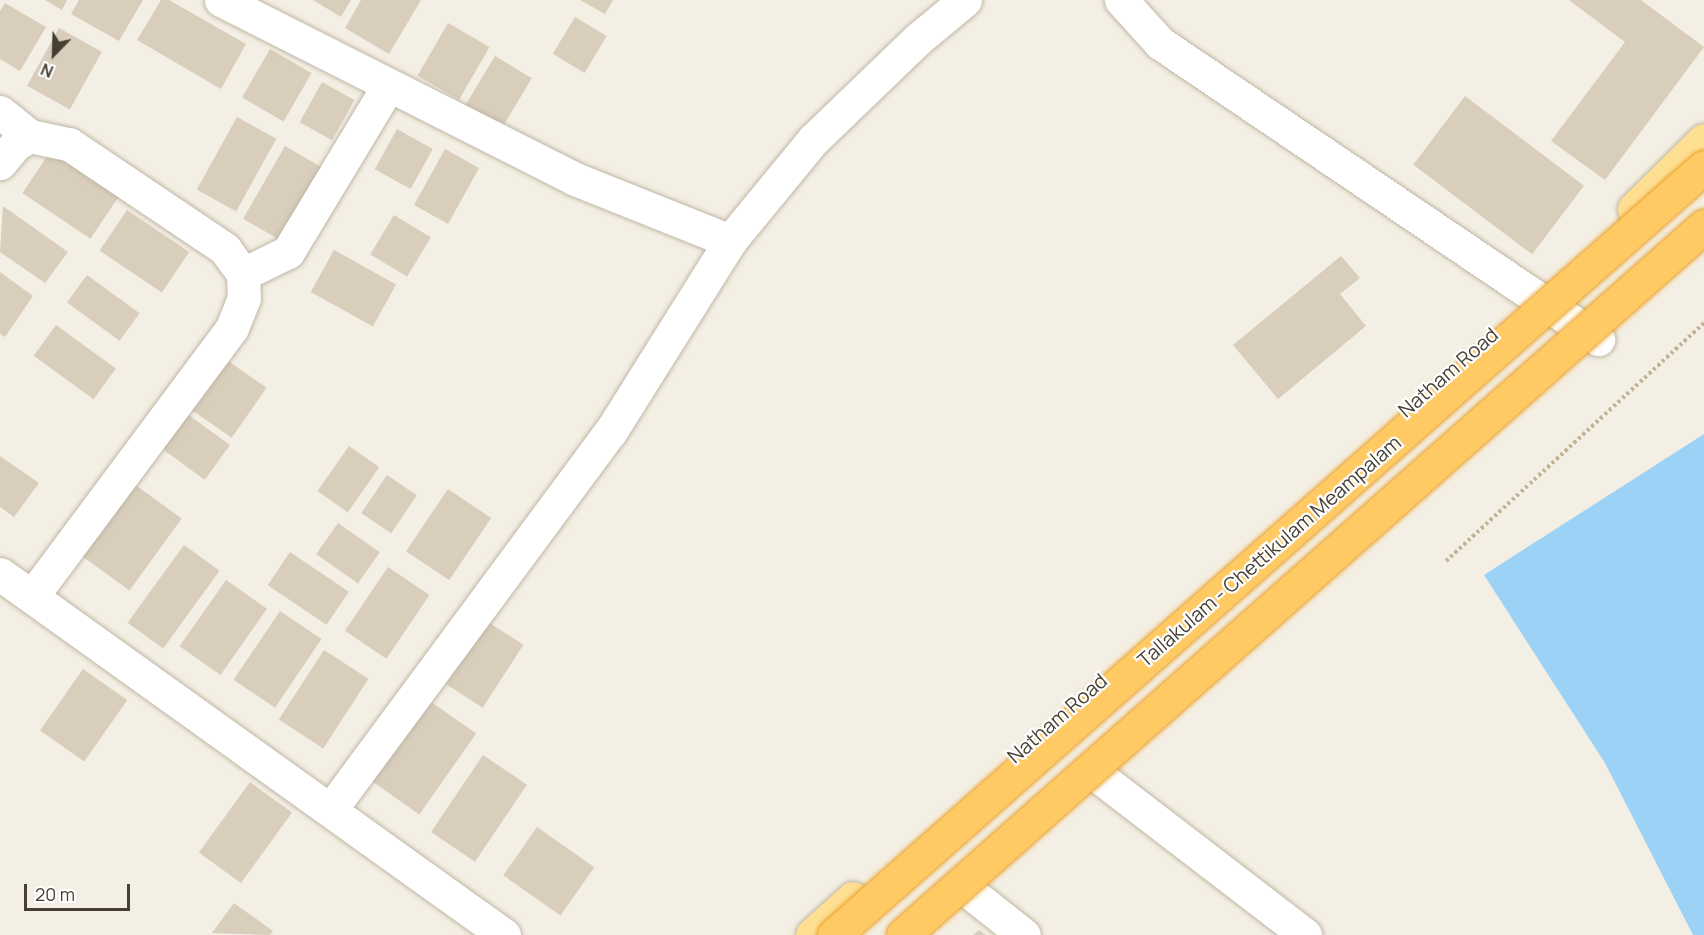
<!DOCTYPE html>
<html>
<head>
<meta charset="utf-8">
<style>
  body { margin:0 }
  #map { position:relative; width:1704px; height:935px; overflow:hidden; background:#f4efe4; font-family:Manrope,sans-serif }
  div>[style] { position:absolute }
  .water>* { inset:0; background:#9bd2f6 }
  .building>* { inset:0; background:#d9cdbc; transform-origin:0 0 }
  .path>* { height:4px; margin-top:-2px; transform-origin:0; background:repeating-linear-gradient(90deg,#c3b296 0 3px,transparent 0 6px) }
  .roads { filter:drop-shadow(0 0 2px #c0b7a6) drop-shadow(0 0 2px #c0b7a6) }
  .minor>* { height:33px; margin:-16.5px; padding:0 16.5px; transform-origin:16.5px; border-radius:16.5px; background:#fff }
  .major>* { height:33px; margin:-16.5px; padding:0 16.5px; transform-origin:16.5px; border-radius:16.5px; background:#ffdf92 }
  .bridges { filter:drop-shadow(0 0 2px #e9a029) drop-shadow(0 0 2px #e9a029) }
  .highway-bridge>* { height:33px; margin:-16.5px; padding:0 16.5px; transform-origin:16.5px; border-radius:16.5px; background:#ffca64 }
  span { translate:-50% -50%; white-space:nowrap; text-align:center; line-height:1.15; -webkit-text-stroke:4.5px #fff; paint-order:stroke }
  .street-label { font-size:20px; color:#463f34 }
  .north { position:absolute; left:24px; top:24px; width:60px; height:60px; -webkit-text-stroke:4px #fff; paint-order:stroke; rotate:203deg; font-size:16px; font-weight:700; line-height:24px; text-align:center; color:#463f34 }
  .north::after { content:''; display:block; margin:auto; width:21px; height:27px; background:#463f34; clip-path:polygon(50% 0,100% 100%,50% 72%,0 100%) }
  .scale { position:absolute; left:24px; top:884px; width:106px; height:27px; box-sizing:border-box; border:3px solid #463f34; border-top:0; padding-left:8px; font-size:18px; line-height:21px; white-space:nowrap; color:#463f34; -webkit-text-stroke:4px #fff; paint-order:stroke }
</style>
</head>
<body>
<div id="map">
  <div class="water">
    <i style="clip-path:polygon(1704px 434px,1704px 935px,1693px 935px,1605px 763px,1484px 575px)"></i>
  </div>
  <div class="building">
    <i style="clip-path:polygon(45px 0,67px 0,62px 10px)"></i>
    <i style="clip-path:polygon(79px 0,143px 0,119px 41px,71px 14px)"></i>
    <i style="clip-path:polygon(161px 0,169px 0,246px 44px,221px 89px,137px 40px)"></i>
    <i style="clip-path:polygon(313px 0,351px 0,341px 17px)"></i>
    <i style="clip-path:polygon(361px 0,421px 0,389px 54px,345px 28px)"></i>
    <i style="clip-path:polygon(580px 0,613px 0,605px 14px)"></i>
    <i style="clip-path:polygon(1569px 0,1641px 0,1704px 47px,1605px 180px,1551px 141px,1625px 42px)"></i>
    <i style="clip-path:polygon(5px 3px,46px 27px,20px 71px,0 59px,0 11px)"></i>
    <i style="left:575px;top:17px;width:37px;height:43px;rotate:31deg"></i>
    <i style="left:448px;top:23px;width:48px;height:61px;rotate:30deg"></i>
    <i style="left:59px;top:28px;width:49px;height:66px;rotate:29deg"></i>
    <i style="left:270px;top:49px;width:48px;height:56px;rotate:30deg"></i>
    <i style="left:495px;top:56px;width:43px;height:59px;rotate:31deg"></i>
    <i style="left:322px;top:82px;width:37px;height:46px;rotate:29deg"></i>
    <i style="left:1465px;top:96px;width:149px;height:86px;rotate:37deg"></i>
    <i style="left:237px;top:117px;width:45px;height:83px;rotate:29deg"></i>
    <i style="left:397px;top:129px;width:41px;height:46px;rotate:29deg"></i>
    <i style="left:285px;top:146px;width:51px;height:84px;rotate:30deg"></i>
    <i style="left:52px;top:149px;width:82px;height:53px;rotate:34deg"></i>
    <i style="left:445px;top:149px;width:39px;height:64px;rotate:29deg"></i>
    <i style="clip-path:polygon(3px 206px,68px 252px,45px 283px,0 252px)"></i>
    <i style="left:127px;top:210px;width:75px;height:49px;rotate:34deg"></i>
    <i style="left:394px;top:215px;width:43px;height:46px;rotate:31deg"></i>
    <i style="left:334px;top:250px;width:71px;height:48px;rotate:29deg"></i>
    <i style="clip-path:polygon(1341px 256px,1360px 278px,1340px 294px,1366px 326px,1278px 399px,1233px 345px)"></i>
    <i style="clip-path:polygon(0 272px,33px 296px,5px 337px,0 334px)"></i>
    <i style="left:87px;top:275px;width:65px;height:34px;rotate:36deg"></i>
    <i style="left:56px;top:325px;width:74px;height:38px;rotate:36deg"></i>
    <i style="left:224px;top:358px;width:52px;height:61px;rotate:35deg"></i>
    <i style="left:179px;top:408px;width:63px;height:43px;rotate:36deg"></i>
    <i style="left:349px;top:446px;width:37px;height:55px;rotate:35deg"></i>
    <i style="clip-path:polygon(0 456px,39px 483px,14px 517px,0 507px)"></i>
    <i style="left:387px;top:475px;width:36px;height:46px;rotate:34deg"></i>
    <i style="left:130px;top:481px;width:64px;height:89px;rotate:36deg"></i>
    <i style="left:448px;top:489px;width:52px;height:75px;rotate:34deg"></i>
    <i style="left:338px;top:523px;width:51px;height:38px;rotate:35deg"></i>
    <i style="left:184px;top:545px;width:44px;height:96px;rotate:36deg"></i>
    <i style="left:290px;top:552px;width:71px;height:40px;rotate:34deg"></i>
    <i style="left:388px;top:567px;width:50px;height:77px;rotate:34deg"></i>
    <i style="left:226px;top:580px;width:50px;height:81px;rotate:35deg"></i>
    <i style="left:280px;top:611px;width:50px;height:83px;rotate:34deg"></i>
    <i style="left:479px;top:616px;width:53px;height:75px;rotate:33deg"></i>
    <i style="left:324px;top:650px;width:53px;height:83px;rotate:33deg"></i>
    <i style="left:83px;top:669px;width:54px;height:75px;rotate:35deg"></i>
    <i style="left:427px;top:699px;width:60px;height:99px;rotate:35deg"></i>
    <i style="left:483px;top:755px;width:53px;height:93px;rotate:34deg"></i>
    <i style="left:250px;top:782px;width:52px;height:87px;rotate:36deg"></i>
    <i style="left:537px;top:827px;width:70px;height:59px;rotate:35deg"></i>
    <i style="clip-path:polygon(234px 903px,273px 931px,270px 935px,212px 933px)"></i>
    <i style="clip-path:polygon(979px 930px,986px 935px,973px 935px)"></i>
  </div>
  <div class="path">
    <i style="left:1446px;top:561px;width:351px;rotate:-42.7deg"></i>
  </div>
  <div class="roads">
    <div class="minor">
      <i style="left:221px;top:0;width:397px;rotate:26.8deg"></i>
      <i style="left:575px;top:179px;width:167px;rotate:21.8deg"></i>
      <i style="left:1121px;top:0;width:58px;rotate:47.8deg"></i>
      <i style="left:1160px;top:43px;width:529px;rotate:34.05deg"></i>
      <i style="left:0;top:112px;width:38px;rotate:39deg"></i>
      <i style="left:0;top:163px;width:25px;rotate:-50deg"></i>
      <i style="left:16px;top:144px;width:16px;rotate:-30deg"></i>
      <i style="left:30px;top:136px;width:40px;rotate:12deg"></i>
      <i style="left:69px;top:144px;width:188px;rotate:33.9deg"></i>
      <i style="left:225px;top:249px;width:31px;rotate:54deg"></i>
      <i style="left:243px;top:274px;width:24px;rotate:88deg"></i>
      <i style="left:244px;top:298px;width:32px;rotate:112deg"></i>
      <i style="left:232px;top:328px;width:334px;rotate:126.7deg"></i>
      <i style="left:243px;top:274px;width:50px;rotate:-26.1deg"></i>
      <i style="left:288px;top:252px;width:194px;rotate:-58.9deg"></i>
      <i style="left:0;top:574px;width:620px;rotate:35.61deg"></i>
      <i style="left:1102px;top:779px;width:256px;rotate:37.5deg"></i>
      <i style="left:331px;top:809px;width:470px;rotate:-53.5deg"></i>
      <i style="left:611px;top:431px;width:224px;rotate:-57.9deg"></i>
      <i style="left:730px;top:241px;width:131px;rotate:-50.6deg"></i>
      <i style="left:813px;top:140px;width:146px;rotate:-43.9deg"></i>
      <i style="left:918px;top:39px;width:61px;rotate:-39.7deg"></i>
      <i style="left:972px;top:894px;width:66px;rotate:38.3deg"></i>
    </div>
    <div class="major">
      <i style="left:1634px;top:209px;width:98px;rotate:-44.6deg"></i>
      <i style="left:812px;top:935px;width:55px;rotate:-42.1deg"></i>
    </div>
  </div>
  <div class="bridges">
    <div class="highway-bridge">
      <i style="left:834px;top:935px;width:1160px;rotate:-41.44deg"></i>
      <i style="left:903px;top:935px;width:1070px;rotate:-41.51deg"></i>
    </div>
  </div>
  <div class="street-label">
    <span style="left:1448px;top:372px;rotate:-41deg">Natham Road</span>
    <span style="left:1269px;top:551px;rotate:-41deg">Tallakulam - Chettikulam Meampalam</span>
    <span style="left:1057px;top:718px;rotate:-41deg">Natham Road</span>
  </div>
  <div class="north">N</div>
  <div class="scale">20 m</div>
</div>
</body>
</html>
